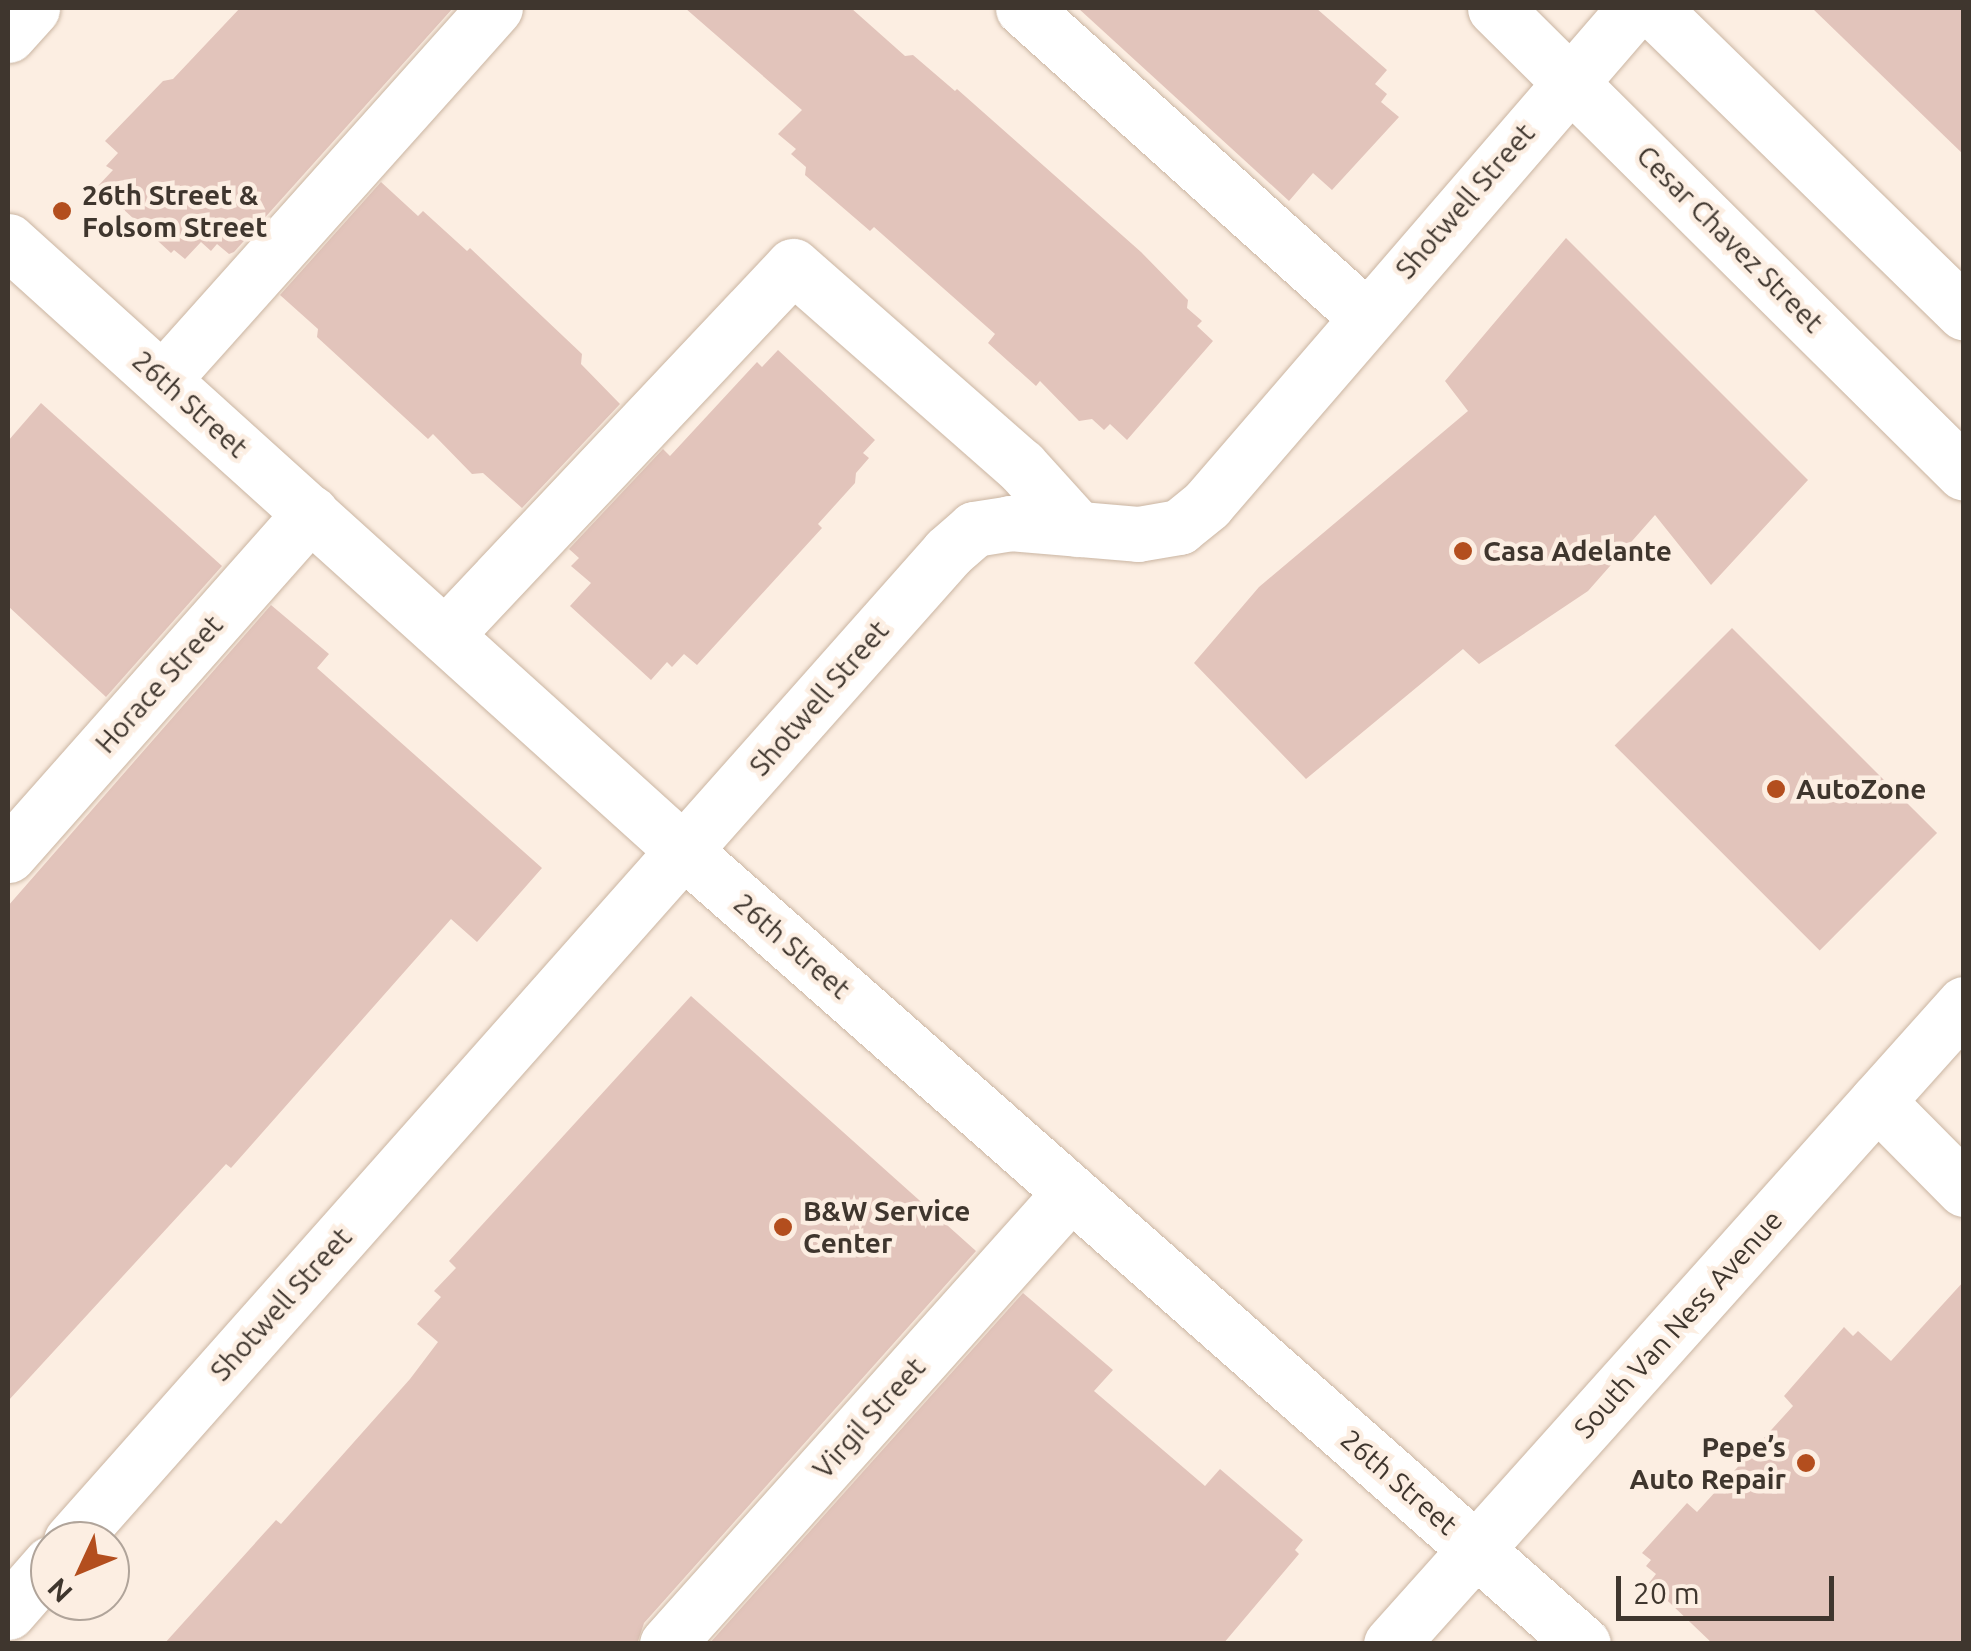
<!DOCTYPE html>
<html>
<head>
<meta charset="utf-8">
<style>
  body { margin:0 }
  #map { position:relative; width:1971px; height:1651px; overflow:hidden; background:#fceee2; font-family:Ubuntu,sans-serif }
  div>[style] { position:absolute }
  .building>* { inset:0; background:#e2c4bb; transform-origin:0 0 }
  .roads { filter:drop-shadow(0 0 2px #cab5a2) drop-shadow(0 0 2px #cab5a2) }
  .minor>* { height:55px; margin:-27.5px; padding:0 27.5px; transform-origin:27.5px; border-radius:27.5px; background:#fff }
  .major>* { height:55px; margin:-27.5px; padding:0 27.5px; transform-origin:27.5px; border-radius:27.5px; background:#fff }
  .dots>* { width:28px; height:28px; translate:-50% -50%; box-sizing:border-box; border:5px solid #fceee2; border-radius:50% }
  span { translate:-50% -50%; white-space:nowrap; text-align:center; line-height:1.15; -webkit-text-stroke:9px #fceee2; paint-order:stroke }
  .poi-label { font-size:28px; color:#3f362e; font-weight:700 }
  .left { translate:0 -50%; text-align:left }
  .right { translate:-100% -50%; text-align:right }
  .street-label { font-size:28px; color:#3f362e }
  .frame { position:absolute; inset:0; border:10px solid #3f362e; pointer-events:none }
  .north { position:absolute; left:30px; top:1521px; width:100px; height:100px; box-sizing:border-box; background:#fceee2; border:2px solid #b0a49a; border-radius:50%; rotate:226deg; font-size:28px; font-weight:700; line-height:40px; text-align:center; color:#3f362e }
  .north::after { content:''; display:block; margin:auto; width:35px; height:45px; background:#b34e1e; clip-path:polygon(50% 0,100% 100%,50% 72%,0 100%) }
  .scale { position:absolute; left:1616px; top:1576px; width:218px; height:45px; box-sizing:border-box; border:5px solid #3f362e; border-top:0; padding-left:12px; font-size:30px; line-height:35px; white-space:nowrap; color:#3f362e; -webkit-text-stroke:8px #fceee2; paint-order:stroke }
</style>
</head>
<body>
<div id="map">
  <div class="building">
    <i style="clip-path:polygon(240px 8px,453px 8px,234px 252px,229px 254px,217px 244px,211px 251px,201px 242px,185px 259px,174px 250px,171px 253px,98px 186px,113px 170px,106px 166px,118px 153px,105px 141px,163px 81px,173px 79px)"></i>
    <i style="clip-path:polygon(685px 8px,851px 8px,905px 56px,913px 55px,955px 91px,957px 89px,1141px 252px,1188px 300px,1187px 308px,1202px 321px,1197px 326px,1213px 341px,1127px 440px,1110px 424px,1104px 430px,1092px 419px,1079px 421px,1040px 381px,1036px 386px,988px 343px,995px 334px,874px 227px,870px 231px,805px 175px,806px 167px,791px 154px,796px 149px,778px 134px,802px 110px)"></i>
    <i style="clip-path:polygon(1078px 8px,1316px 8px,1387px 70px,1375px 84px,1387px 94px,1381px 102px,1399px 117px,1332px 190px,1313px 173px,1289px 201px)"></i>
    <i style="clip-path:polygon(1812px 8px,1964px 8px,1964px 155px)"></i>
    <i style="clip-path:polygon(381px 182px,418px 216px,423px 211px,467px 251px,470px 248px,582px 354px,581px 364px,620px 404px,522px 508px,483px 473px,472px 474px,433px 434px,428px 439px,317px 337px,318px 329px,280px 295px)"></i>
    <i style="clip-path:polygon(1566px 238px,1808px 480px,1711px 585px,1655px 515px,1588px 591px,1479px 664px,1463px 649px,1306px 779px,1194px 663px,1259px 587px,1468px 411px,1445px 381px)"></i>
    <i style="clip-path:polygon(778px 350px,875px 440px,863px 453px,869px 458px,856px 473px,855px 483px,818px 524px,822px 528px,697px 665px,684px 654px,672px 667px,667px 662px,651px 680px,570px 606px,591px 583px,571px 566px,579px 558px,569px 549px,663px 449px,670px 456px,757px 362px,762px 367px)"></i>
    <i style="clip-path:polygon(41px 403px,222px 566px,106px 697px,8px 606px,8px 441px)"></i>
    <i style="clip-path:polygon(271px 605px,329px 654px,317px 668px,542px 868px,477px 942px,451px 919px,231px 1168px,226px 1164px,8px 1401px,8px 906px)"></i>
    <i style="left:1732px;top:628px;width:290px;height:166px;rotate:45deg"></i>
    <i style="clip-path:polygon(691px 996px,976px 1251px,644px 1623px,637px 1644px,164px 1644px,276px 1520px,281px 1524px,410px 1379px,438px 1342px,417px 1324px,441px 1297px,434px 1291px,456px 1268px,449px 1261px)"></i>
    <i style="clip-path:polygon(1964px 1281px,1964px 1644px,1713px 1644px,1649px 1583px,1656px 1574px,1646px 1566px,1651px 1560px,1642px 1553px,1687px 1503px,1697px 1512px,1793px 1406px,1784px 1396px,1844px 1327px,1853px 1336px,1858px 1331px,1891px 1361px)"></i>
    <i style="clip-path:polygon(1023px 1293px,1113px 1370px,1094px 1391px,1205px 1486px,1220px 1469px,1303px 1540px,1295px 1550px,1299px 1554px,1223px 1644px,709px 1644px)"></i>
  </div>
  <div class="roads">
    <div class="minor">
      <i style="left:1023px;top:8px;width:460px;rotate:42deg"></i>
      <i style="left:8px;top:35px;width:36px;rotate:-48deg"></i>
      <i style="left:8px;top:241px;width:912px;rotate:42.07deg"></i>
      <i style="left:685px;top:852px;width:1197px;rotate:41.41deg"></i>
      <i style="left:163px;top:379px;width:498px;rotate:-48.2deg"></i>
      <i style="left:445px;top:635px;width:507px;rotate:-46.68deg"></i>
      <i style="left:793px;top:266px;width:303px;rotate:41.3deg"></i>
      <i style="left:1021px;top:466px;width:85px;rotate:47.9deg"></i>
      <i style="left:8px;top:855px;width:457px;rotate:-48.5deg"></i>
      <i style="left:1877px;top:1101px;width:124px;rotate:45.3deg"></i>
      <i style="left:71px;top:1541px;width:1322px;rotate:-48.43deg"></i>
      <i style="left:948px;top:552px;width:35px;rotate:-41deg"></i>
      <i style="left:974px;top:529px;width:36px;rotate:-9deg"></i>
      <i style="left:1010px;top:523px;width:128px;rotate:4.9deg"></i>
      <i style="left:1138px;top:534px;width:42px;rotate:-9.7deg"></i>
      <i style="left:1179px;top:527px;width:36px;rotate:-39deg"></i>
      <i style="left:1207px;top:504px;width:655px;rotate:-49.21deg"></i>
      <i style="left:8px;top:1612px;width:64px;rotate:-48.8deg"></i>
      <i style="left:667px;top:1644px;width:606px;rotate:-48.21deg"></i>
    </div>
    <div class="major">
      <i style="left:1495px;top:8px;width:660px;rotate:44.75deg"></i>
      <i style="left:1652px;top:8px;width:436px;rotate:44.3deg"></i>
      <i style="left:1391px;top:1644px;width:859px;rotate:-48.16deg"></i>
    </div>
  </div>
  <div class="dots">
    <i style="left:62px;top:211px;background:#b34e1e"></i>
    <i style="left:1463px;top:551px;background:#b34e1e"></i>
    <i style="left:1776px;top:789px;background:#b34e1e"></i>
    <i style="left:783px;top:1227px;background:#b34e1e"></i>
    <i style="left:1806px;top:1463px;background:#b34e1e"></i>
  </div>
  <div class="poi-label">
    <span class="left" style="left:82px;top:211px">26th Street &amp;<br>Folsom Street</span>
    <span class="left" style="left:1483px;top:551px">Casa Adelante</span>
    <span class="left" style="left:1796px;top:789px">AutoZone</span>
    <span class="left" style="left:803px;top:1227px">B&amp;W Service<br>Center</span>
    <span class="right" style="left:1786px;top:1463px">Pepe’s<br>Auto Repair</span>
  </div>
  <div class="street-label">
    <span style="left:1465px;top:201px;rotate:-49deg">Shotwell Street</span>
    <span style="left:1730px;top:239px;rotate:45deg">Cesar Chavez Street</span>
    <span style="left:190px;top:404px;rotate:42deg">26th Street</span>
    <span style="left:159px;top:684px;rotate:-48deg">Horace Street</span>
    <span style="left:819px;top:698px;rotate:-49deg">Shotwell Street</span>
    <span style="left:792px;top:946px;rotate:41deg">26th Street</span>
    <span style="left:281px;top:1304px;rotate:-48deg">Shotwell Street</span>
    <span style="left:1678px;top:1324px;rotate:-48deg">South Van Ness Avenue</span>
    <span style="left:869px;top:1418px;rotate:-48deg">Virgil Street</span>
    <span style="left:1399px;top:1482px;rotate:41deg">26th Street</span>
  </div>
  <div class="frame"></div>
  <div class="north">N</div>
  <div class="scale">20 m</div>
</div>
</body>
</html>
